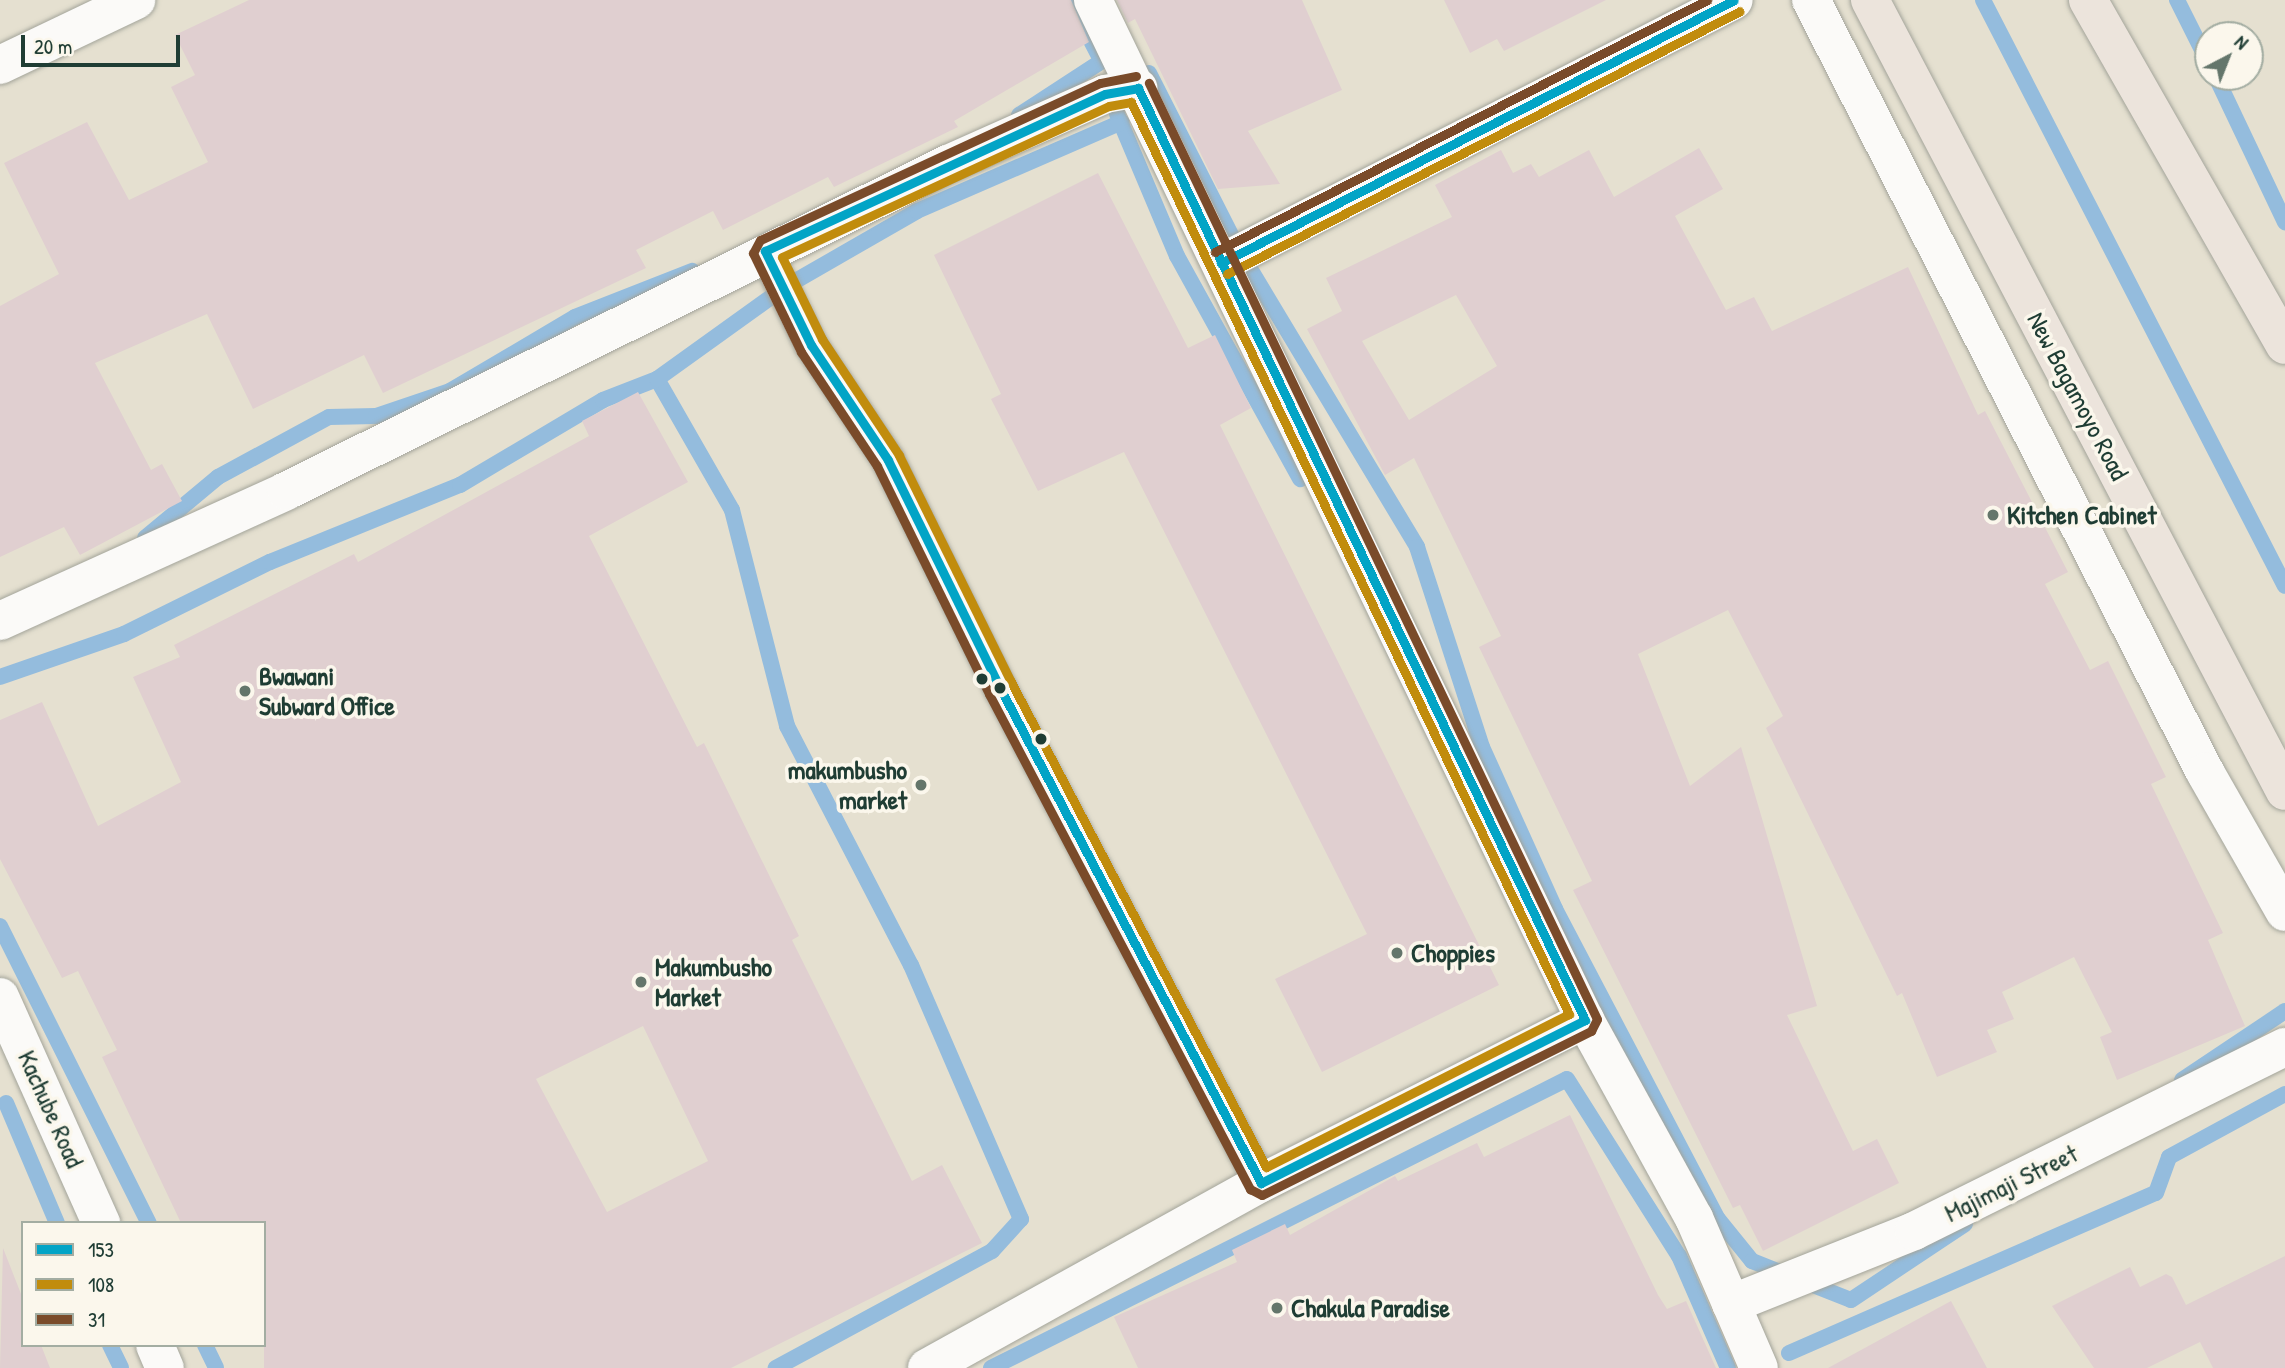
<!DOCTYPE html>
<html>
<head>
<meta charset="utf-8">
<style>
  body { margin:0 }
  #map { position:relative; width:2285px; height:1368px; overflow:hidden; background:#e5e0d0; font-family:"Patrick Hand",sans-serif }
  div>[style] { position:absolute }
  .stream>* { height:16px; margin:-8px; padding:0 8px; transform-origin:8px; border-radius:8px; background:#94bcdd }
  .building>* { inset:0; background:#e0cfd0 }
  .roads { filter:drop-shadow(0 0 2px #a3a49a) drop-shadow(0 0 2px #a3a49a) }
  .service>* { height:32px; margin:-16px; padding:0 16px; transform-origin:16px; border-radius:16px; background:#fbfaf8 }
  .minor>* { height:38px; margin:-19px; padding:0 19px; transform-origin:19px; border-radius:19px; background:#fbfaf8 }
  .trunk>* { height:38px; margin:-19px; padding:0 19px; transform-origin:19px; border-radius:19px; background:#ece4dc }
  .bus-1>* { height:9px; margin:-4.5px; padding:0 4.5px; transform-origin:4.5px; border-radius:4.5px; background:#02a4c6 }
  .bus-2>* { height:9px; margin:-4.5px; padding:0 4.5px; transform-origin:4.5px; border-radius:4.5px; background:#c18c0d }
  .bus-3>* { height:9px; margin:-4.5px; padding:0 4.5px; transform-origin:4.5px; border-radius:4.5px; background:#7a4b2a }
  .dots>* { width:19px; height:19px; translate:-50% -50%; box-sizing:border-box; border:4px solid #fbf7ec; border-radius:50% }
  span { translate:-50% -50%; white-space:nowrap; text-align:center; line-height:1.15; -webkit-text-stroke:7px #fbf7ec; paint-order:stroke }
  .street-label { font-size:26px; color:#1f3d34 }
  .poi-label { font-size:26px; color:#1f3d34; font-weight:700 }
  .left { translate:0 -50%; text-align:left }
  .right { translate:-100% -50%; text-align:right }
  .legend { position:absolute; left:21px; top:1221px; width:245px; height:126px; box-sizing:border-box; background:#fbf7ec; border:2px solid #a3ada2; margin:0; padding:9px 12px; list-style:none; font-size:21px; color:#1f3d34 }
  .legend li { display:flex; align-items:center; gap:14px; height:35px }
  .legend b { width:35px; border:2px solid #a3ada2 }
  .north { position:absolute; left:2194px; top:21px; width:70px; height:70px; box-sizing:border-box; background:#fbf7ec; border:2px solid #a3ada2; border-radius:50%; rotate:42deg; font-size:19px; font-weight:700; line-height:28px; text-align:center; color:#1f3d34 }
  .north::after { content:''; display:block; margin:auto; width:24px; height:32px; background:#64766b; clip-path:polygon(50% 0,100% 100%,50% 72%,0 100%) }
  .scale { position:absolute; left:21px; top:35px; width:159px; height:32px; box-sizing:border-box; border:4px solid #1f3d34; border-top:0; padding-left:9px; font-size:21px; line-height:24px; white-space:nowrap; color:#1f3d34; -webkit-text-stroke:5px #fbf7ec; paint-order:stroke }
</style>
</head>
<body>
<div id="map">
  <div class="stream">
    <i style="left:1070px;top:0;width:68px;rotate:62.7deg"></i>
    <i style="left:1983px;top:0;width:659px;rotate:62.74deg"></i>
    <i style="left:2177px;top:0;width:69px;rotate:63.4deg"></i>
    <i style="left:1149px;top:73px;width:201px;rotate:63.1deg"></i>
    <i style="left:1240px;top:252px;width:344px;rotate:59deg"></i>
    <i style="left:1417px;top:547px;width:210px;rotate:72deg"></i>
    <i style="left:1482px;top:747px;width:178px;rotate:65.7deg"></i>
    <i style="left:1555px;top:909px;width:350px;rotate:62.3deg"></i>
    <i style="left:1718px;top:1219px;width:54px;rotate:51deg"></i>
    <i style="left:1752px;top:1261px;width:106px;rotate:21.5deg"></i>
    <i style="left:1851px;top:1300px;width:137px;rotate:-33.7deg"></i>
    <i style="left:2216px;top:77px;width:161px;rotate:64.6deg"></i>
    <i style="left:1117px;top:114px;width:154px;rotate:67.1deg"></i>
    <i style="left:1177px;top:256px;width:255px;rotate:61.1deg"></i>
    <i style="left:1019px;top:115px;width:99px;rotate:-33deg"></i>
    <i style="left:657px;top:379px;width:151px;rotate:60.2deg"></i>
    <i style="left:732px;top:510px;width:223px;rotate:75.7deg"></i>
    <i style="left:787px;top:726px;width:269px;rotate:62.6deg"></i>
    <i style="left:911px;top:965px;width:277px;rotate:66.6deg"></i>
    <i style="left:1021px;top:1219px;width:43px;rotate:132.2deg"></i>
    <i style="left:992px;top:1251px;width:246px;rotate:151.6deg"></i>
    <i style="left:145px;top:538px;width:95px;rotate:-39.9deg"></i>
    <i style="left:218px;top:477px;width:126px;rotate:-28.4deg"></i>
    <i style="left:329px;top:417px;width:47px;rotate:-1.2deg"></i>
    <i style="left:376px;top:416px;width:78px;rotate:-18.7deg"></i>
    <i style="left:450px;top:391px;width:145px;rotate:-30.6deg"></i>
    <i style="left:575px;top:317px;width:126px;rotate:-21.5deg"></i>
    <i style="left:0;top:677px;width:131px;rotate:-19.1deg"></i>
    <i style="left:124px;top:634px;width:163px;rotate:-26.3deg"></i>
    <i style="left:270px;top:562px;width:205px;rotate:-22.1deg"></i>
    <i style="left:460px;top:485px;width:166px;rotate:-30.7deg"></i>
    <i style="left:603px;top:400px;width:58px;rotate:-21.3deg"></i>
    <i style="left:657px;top:379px;width:158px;rotate:-35.7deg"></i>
    <i style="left:785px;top:287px;width:152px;rotate:-29.9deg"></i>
    <i style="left:917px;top:211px;width:223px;rotate:-23.5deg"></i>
    <i style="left:0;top:926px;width:332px;rotate:63.4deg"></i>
    <i style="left:2182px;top:1080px;width:124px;rotate:-33.8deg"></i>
    <i style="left:6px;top:1103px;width:130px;rotate:67deg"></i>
    <i style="left:110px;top:1345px;width:25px;rotate:64deg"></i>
    <i style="left:205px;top:1345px;width:25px;rotate:64deg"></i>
    <i style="left:1789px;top:1353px;width:400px;rotate:-23.6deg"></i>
    <i style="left:2156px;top:1193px;width:38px;rotate:-70deg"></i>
    <i style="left:2169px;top:1157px;width:132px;rotate:-28.5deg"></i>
    <i style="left:991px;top:1368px;width:644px;rotate:-26.64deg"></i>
    <i style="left:1567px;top:1079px;width:209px;rotate:57.7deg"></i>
    <i style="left:1679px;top:1256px;width:122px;rotate:66.4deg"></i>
  </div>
  <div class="building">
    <i style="clip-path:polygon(249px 0,1071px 0,1089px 42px,954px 121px,958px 127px,834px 187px,828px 177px,723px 230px,713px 211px,636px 250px,646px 268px,383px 393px,364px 355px,253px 409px,207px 314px,95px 363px,151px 470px,162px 464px,182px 501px,80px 555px,64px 527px,0 557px,0 306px,59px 274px,4px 163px,87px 122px,129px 200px,208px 162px,171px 87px,195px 75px,175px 35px)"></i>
    <i style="clip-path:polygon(1117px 0,1302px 0,1342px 90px,1248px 131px,1280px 184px,1218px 189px,1135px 19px,1128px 23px)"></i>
    <i style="clip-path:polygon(1444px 0,1606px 0,1504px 51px,1497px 39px,1470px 53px)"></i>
    <i style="clip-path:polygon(evenodd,1699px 148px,1723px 189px,1675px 216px,1726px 310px,1754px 297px,1772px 331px,1908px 267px,1978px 415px,1985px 411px,2068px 572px,2045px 584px,2090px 670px,2108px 661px,2166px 777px,2151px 784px,2223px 933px,2208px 940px,2245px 1026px,2117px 1080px,2100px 1037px,2112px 1032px,2074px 957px,2002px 992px,2014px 1019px,1987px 1030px,1997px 1052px,1937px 1077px,1902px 993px,1897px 996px,1766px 728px,1783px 716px,1728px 610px,1638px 654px,1690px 786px,1741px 747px,1817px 1006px,1787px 1015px,1853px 1151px,1877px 1139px,1899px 1183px,1763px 1251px,1740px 1205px,1733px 1208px,1573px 890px,1592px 881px,1479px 647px,1501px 636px,1414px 458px,1385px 475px,1307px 329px,1342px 311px,1326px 278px,1452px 217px,1435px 185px,1501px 150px,1513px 173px,1531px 164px,1539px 177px,1589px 150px,1614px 197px,1699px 148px,1456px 295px,1497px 366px,1409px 420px,1362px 341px,1456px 295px)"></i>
    <i style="clip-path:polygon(1098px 173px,1188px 348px,1215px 335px,1251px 408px,1220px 425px,1499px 985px,1322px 1072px,1275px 979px,1367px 934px,1124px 452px,1038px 491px,991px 399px,1001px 394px,934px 255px)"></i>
    <i style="clip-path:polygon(evenodd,638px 392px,688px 482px,589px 536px,697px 747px,704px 743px,799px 936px,792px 940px,912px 1181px,942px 1165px,982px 1243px,731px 1368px,264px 1368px,264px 1223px,181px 1223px,102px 1057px,117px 1050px,78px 971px,62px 978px,0 859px,0 720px,42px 702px,98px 826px,181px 782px,133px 677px,180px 657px,174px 645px,354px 554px,358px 562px,589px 436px,582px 421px,638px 392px,643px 1026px,708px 1161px,607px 1212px,536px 1079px,643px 1026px)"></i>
    <i style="clip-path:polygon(1570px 1115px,1658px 1295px,1667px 1309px,1686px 1301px,1716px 1368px,1138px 1368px,1114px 1317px,1237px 1262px,1232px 1250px,1285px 1224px,1290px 1235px,1395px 1176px,1398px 1181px,1477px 1143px,1484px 1157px)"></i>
    <i style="clip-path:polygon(3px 1248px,23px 1299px,23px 1345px,41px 1345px,50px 1368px,0 1368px)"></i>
    <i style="clip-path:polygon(2285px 1256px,2285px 1368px,2213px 1368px,2200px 1342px,2147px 1368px,2094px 1368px,2052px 1306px,2130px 1267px,2140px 1287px,2166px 1274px,2172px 1277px,2186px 1305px)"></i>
    <i style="clip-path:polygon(1951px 1301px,1987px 1368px,1828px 1368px)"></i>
  </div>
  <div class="roads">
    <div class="service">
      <i style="left:765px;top:251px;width:105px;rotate:63.9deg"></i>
      <i style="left:811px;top:345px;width:138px;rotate:56.2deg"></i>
      <i style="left:888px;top:460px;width:254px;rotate:63.8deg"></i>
      <i style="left:1000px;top:688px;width:560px;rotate:62.2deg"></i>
    </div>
    <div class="minor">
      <i style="left:1093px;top:0;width:1132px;rotate:64.25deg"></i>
      <i style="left:1585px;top:1020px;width:226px;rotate:61.2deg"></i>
      <i style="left:1694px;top:1218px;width:163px;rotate:66.6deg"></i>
      <i style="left:1811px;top:0;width:867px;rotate:62.96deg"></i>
      <i style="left:2205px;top:772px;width:161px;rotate:60.3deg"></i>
      <i style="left:0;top:65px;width:151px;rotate:-25.5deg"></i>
      <i style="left:1221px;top:263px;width:576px;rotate:-27.14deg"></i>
      <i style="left:0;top:621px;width:314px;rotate:-24.4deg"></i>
      <i style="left:286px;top:491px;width:738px;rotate:-26.29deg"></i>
      <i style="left:948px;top:164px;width:172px;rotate:-24deg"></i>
      <i style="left:1105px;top:94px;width:34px;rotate:-10deg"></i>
      <i style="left:0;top:997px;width:248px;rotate:65.9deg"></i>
      <i style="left:1731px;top:1304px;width:197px;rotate:-21.7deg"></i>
      <i style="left:1914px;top:1231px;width:414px;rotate:-26.4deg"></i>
      <i style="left:155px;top:1345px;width:25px;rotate:67deg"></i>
      <i style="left:927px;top:1368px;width:382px;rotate:-29deg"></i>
      <i style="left:1261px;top:1183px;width:363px;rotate:-26.7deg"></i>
    </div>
    <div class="trunk">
      <i style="left:1870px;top:0;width:893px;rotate:62.32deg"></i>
      <i style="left:2088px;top:0;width:397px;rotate:60.3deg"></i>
    </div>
  </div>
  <div class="bus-1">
    <i style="left:1138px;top:88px;width:1034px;rotate:64.38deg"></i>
    <i style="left:1585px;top:1020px;width:363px;rotate:153.3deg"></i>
    <i style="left:1261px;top:1183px;width:560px;rotate:-117.8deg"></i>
    <i style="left:1000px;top:688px;width:254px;rotate:-116.2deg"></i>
    <i style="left:888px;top:460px;width:138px;rotate:-123.8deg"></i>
    <i style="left:811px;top:345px;width:105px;rotate:-116.1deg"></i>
    <i style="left:765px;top:251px;width:374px;rotate:-24.8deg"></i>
    <i style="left:1105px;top:94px;width:34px;rotate:-10deg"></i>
    <i style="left:1221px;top:263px;width:576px;rotate:-27.14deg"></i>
  </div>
  <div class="bus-2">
    <i style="left:1131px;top:102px;width:1012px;rotate:64.35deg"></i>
    <i style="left:1569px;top:1014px;width:339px;rotate:153.2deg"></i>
    <i style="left:1266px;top:1167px;width:548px;rotate:-117.73deg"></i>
    <i style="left:1011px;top:682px;width:253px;rotate:-116.3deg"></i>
    <i style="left:899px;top:455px;width:139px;rotate:-123.6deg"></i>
    <i style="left:822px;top:339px;width:91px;rotate:-116deg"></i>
    <i style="left:782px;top:257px;width:360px;rotate:-24.8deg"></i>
    <i style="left:1109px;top:106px;width:22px;rotate:-10deg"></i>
    <i style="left:1227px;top:274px;width:576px;rotate:-27.14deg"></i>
  </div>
  <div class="bus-3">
    <i style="left:1136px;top:76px;width:37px;rotate:169deg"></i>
    <i style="left:1100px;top:83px;width:374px;rotate:155.2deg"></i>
    <i style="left:760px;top:240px;width:15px;rotate:118deg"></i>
    <i style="left:753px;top:253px;width:110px;rotate:64.1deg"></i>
    <i style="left:801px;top:352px;width:137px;rotate:56.3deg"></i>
    <i style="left:877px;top:466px;width:254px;rotate:63.8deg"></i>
    <i style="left:989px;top:694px;width:560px;rotate:62.2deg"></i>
    <i style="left:1250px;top:1189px;width:13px;rotate:27deg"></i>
    <i style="left:1262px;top:1195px;width:368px;rotate:-26.5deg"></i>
    <i style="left:1591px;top:1031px;width:13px;rotate:-63deg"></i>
    <i style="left:1597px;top:1019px;width:1038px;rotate:-115.58deg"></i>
    <i style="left:1215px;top:252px;width:553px;rotate:-27.12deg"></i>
  </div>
  <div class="dots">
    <i style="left:1993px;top:515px;background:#64766b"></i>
    <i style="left:982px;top:679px;background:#1f3d34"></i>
    <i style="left:1000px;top:688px;background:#1f3d34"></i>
    <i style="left:245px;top:691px;background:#64766b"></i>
    <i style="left:1041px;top:739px;background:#1f3d34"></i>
    <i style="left:921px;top:785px;background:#64766b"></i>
    <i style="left:1397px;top:953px;background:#64766b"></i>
    <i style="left:641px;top:982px;background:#64766b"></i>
    <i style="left:1277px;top:1308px;background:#64766b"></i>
  </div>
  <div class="street-label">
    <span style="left:2078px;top:396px;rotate:62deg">New Bagamoyo Road</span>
    <span style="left:51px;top:1109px;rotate:66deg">Kachube Road</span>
    <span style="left:2011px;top:1183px;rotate:-26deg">Majimaji Street</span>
  </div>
  <div class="poi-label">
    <span class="left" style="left:2007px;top:515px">Kitchen Cabinet</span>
    <span class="left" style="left:259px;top:691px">Bwawani<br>Subward Office</span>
    <span class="right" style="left:907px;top:785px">makumbusho<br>market</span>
    <span class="left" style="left:1411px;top:953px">Choppies</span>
    <span class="left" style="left:655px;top:982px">Makumbusho<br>Market</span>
    <span class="left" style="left:1291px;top:1308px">Chakula Paradise</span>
  </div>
  <ul class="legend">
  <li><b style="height:9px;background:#02a4c6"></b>153</li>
  <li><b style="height:9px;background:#c18c0d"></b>108</li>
  <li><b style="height:9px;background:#7a4b2a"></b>31</li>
  </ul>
  <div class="north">N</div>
  <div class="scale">20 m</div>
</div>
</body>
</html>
